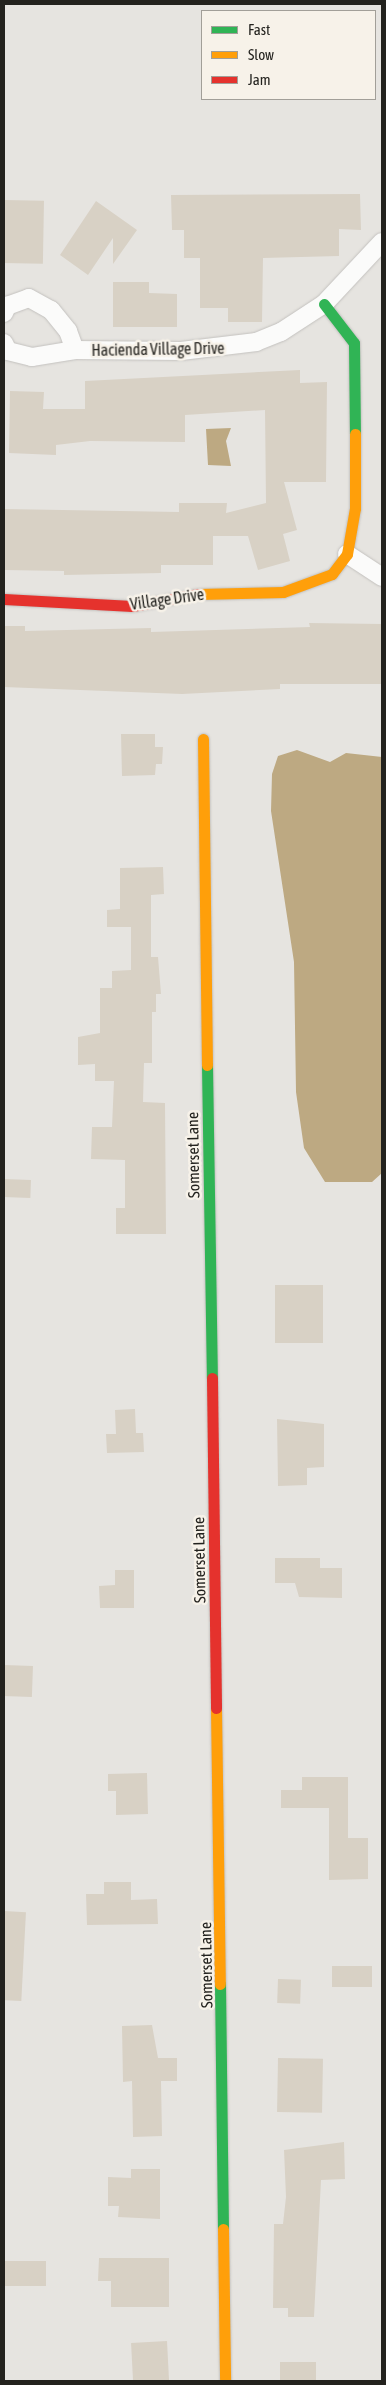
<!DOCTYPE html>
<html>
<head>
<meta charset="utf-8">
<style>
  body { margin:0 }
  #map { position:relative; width:386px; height:2385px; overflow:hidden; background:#e6e4e0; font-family:"Asap Condensed",sans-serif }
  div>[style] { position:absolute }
  .water>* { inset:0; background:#bda982 }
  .building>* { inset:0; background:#d8d1c5; transform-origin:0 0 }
  .roads { filter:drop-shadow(0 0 1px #c3c1be) drop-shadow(0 0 1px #c3c1be) }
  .street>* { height:18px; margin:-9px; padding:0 9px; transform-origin:9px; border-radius:9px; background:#fbfbfa }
  .fast>* { height:11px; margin:-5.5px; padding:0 5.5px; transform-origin:5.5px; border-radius:5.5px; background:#30b455 }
  .slow>* { height:11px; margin:-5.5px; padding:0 5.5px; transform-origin:5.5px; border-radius:5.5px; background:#ff9f0a }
  .jam>* { height:11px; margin:-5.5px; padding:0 5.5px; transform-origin:5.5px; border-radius:5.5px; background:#e5322d }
  span { translate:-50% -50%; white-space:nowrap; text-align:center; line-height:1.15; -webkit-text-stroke:5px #f7f2e9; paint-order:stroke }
  .street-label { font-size:16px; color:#23221e }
  .frame { position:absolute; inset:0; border:5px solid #23221e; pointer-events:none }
  .legend { position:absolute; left:201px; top:10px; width:175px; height:90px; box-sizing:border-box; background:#f7f2e9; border:1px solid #a29f98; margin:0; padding:6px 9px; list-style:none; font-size:15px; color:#23221e }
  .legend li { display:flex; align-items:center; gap:10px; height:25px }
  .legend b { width:25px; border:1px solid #a29f98 }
</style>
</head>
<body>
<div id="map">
  <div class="water">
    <i style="clip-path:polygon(231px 428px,226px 441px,231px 466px,208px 465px,206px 429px)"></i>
    <i style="clip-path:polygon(297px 750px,330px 762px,346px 753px,382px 757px,382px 1173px,372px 1182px,325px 1182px,304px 1148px,296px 1092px,294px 962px,271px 811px,272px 774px,278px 756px)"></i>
  </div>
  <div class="building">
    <i style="clip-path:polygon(360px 194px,361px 230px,339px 229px,339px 256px,263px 258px,262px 322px,228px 322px,228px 308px,200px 308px,200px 258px,184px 258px,184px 230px,172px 230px,171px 195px)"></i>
    <i style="left:4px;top:200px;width:40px;height:63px;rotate:1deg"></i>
    <i style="clip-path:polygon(96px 201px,137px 230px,113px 264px,113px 238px,88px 275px,60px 255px)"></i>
    <i style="clip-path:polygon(113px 282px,149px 282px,149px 293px,177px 294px,177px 327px,113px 327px)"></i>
    <i style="clip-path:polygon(300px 370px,300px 383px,327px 382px,326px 482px,284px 482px,297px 530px,283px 534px,290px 561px,258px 570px,248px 536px,213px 536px,213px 565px,161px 565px,161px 573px,64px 575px,64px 571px,4px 570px,4px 509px,179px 512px,179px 503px,227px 503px,226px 513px,266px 503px,265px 410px,185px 415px,185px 442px,90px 441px,56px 445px,56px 455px,9px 453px,10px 391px,44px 392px,43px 409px,85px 409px,85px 381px)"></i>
    <i style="clip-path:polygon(309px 623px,382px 624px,382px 684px,280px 684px,280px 689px,182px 694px,4px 687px,4px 626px,25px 626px,25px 631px,151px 628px,151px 632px,310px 627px)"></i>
    <i style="clip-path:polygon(121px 734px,155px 734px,155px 747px,163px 747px,162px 764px,156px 764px,155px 775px,122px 776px)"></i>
    <i style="clip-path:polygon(163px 867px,164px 894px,151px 895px,151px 957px,158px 957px,161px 994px,156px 994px,156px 1012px,152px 1012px,152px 1063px,144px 1063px,143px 1102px,165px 1103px,166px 1234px,116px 1234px,116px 1208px,125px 1208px,125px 1160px,91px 1159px,92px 1127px,112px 1127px,114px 1081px,95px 1081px,95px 1064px,78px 1065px,78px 1037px,100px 1033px,100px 988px,112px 988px,112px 971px,131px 970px,131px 927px,107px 927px,107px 910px,120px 909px,120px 868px)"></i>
    <i style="left:4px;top:1179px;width:27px;height:18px;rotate:2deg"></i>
    <i style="left:275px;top:1285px;width:48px;height:58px"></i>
    <i style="clip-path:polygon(135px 1409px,136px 1433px,143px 1433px,144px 1452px,107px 1453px,106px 1434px,116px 1434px,115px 1410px)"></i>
    <i style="clip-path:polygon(277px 1419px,324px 1424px,324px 1467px,307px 1468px,307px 1485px,278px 1486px)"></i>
    <i style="clip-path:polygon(275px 1558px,320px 1558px,320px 1568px,342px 1568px,342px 1598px,299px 1597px,295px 1583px,275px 1583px)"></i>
    <i style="clip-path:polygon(115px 1570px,134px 1570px,134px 1608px,100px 1608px,99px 1586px,115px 1585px)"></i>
    <i style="left:4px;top:1665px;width:29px;height:31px;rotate:2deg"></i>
    <i style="clip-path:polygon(147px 1773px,148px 1814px,116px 1815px,116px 1791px,108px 1791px,108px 1774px)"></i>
    <i style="clip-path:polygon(302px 1777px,348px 1777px,348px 1838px,368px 1838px,368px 1879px,329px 1880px,329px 1808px,281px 1808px,281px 1790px,302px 1790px)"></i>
    <i style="clip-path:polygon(104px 1882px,131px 1882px,131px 1900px,157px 1899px,158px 1924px,87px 1925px,86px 1894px,104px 1894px)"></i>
    <i style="left:4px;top:1911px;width:22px;height:89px;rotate:3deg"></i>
    <i style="left:372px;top:1966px;width:21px;height:40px;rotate:90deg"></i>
    <i style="left:278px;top:1979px;width:23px;height:24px;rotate:2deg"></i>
    <i style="clip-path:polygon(152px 2025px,158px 2058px,177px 2058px,177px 2081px,161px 2081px,162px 2136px,133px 2137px,132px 2081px,123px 2082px,122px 2026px)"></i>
    <i style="left:278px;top:2058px;width:45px;height:54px;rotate:1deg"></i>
    <i style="clip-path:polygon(344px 2142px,345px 2179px,321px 2180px,314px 2317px,288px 2317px,288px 2308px,273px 2308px,274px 2224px,283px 2224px,286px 2197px,284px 2150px)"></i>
    <i style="clip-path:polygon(131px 2169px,160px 2169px,160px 2219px,118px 2217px,119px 2206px,108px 2206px,108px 2177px,131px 2178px)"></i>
    <i style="clip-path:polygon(99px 2258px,169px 2258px,169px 2307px,111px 2307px,111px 2281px,98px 2281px)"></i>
    <i style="left:46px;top:2261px;width:25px;height:42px;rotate:90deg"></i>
    <i style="left:167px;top:2341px;width:40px;height:36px;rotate:87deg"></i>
    <i style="left:280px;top:2362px;width:36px;height:19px"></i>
  </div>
  <div class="roads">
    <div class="street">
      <i style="left:4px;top:313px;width:8px;rotate:-67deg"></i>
      <i style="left:7px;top:306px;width:23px;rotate:-20deg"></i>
      <i style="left:29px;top:298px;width:25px;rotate:29deg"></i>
      <i style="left:51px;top:310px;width:27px;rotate:51deg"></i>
      <i style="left:68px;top:331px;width:20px;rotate:70deg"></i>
      <i style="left:75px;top:350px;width:44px;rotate:170.8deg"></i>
      <i style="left:32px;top:357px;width:25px;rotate:-166deg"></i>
      <i style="left:8px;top:351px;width:9px;rotate:-117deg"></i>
      <i style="left:75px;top:350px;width:106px;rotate:0.5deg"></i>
      <i style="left:181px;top:351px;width:76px;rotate:-6.8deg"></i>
      <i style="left:256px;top:342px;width:27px;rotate:-22deg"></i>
      <i style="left:281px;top:332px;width:51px;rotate:-33.1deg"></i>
      <i style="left:324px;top:304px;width:85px;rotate:-46.9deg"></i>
      <i style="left:347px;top:554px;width:42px;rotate:33.3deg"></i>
    </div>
    <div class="fast">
      <i style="left:324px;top:304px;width:49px;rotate:52.4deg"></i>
      <i style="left:354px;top:343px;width:91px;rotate:89.4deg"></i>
      <i style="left:207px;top:1065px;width:313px;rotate:89.1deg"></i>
      <i style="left:220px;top:1984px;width:245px;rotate:89.3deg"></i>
    </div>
    <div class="slow">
      <i style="left:199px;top:594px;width:84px;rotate:-1.4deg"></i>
      <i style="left:283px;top:592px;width:52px;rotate:-20.2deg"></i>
      <i style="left:332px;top:574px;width:25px;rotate:-53deg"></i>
      <i style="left:347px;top:554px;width:47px;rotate:-80.1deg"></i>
      <i style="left:355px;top:508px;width:74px;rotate:-90deg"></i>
      <i style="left:203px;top:739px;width:326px;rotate:89.3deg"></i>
      <i style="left:216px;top:1708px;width:276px;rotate:89.2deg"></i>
      <i style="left:223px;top:2229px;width:152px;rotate:89.2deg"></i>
    </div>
    <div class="jam">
      <i style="left:4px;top:599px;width:128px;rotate:3.1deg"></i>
      <i style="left:132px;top:606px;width:68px;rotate:-10.2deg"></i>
      <i style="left:212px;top:1378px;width:330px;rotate:89.3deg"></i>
    </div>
  </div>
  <div class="street-label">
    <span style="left:158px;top:349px;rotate:-1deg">Hacienda Village Drive</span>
    <span style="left:167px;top:599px;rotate:-8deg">Village Drive</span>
    <span style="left:193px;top:1155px;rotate:-91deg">Somerset Lane</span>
    <span style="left:199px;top:1560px;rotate:-91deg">Somerset Lane</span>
    <span style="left:206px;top:1965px;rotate:-91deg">Somerset Lane</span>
  </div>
  <div class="frame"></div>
  <ul class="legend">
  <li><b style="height:6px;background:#30b455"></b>Fast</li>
  <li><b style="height:6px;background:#ff9f0a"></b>Slow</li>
  <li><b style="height:6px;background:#e5322d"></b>Jam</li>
  </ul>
</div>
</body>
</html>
